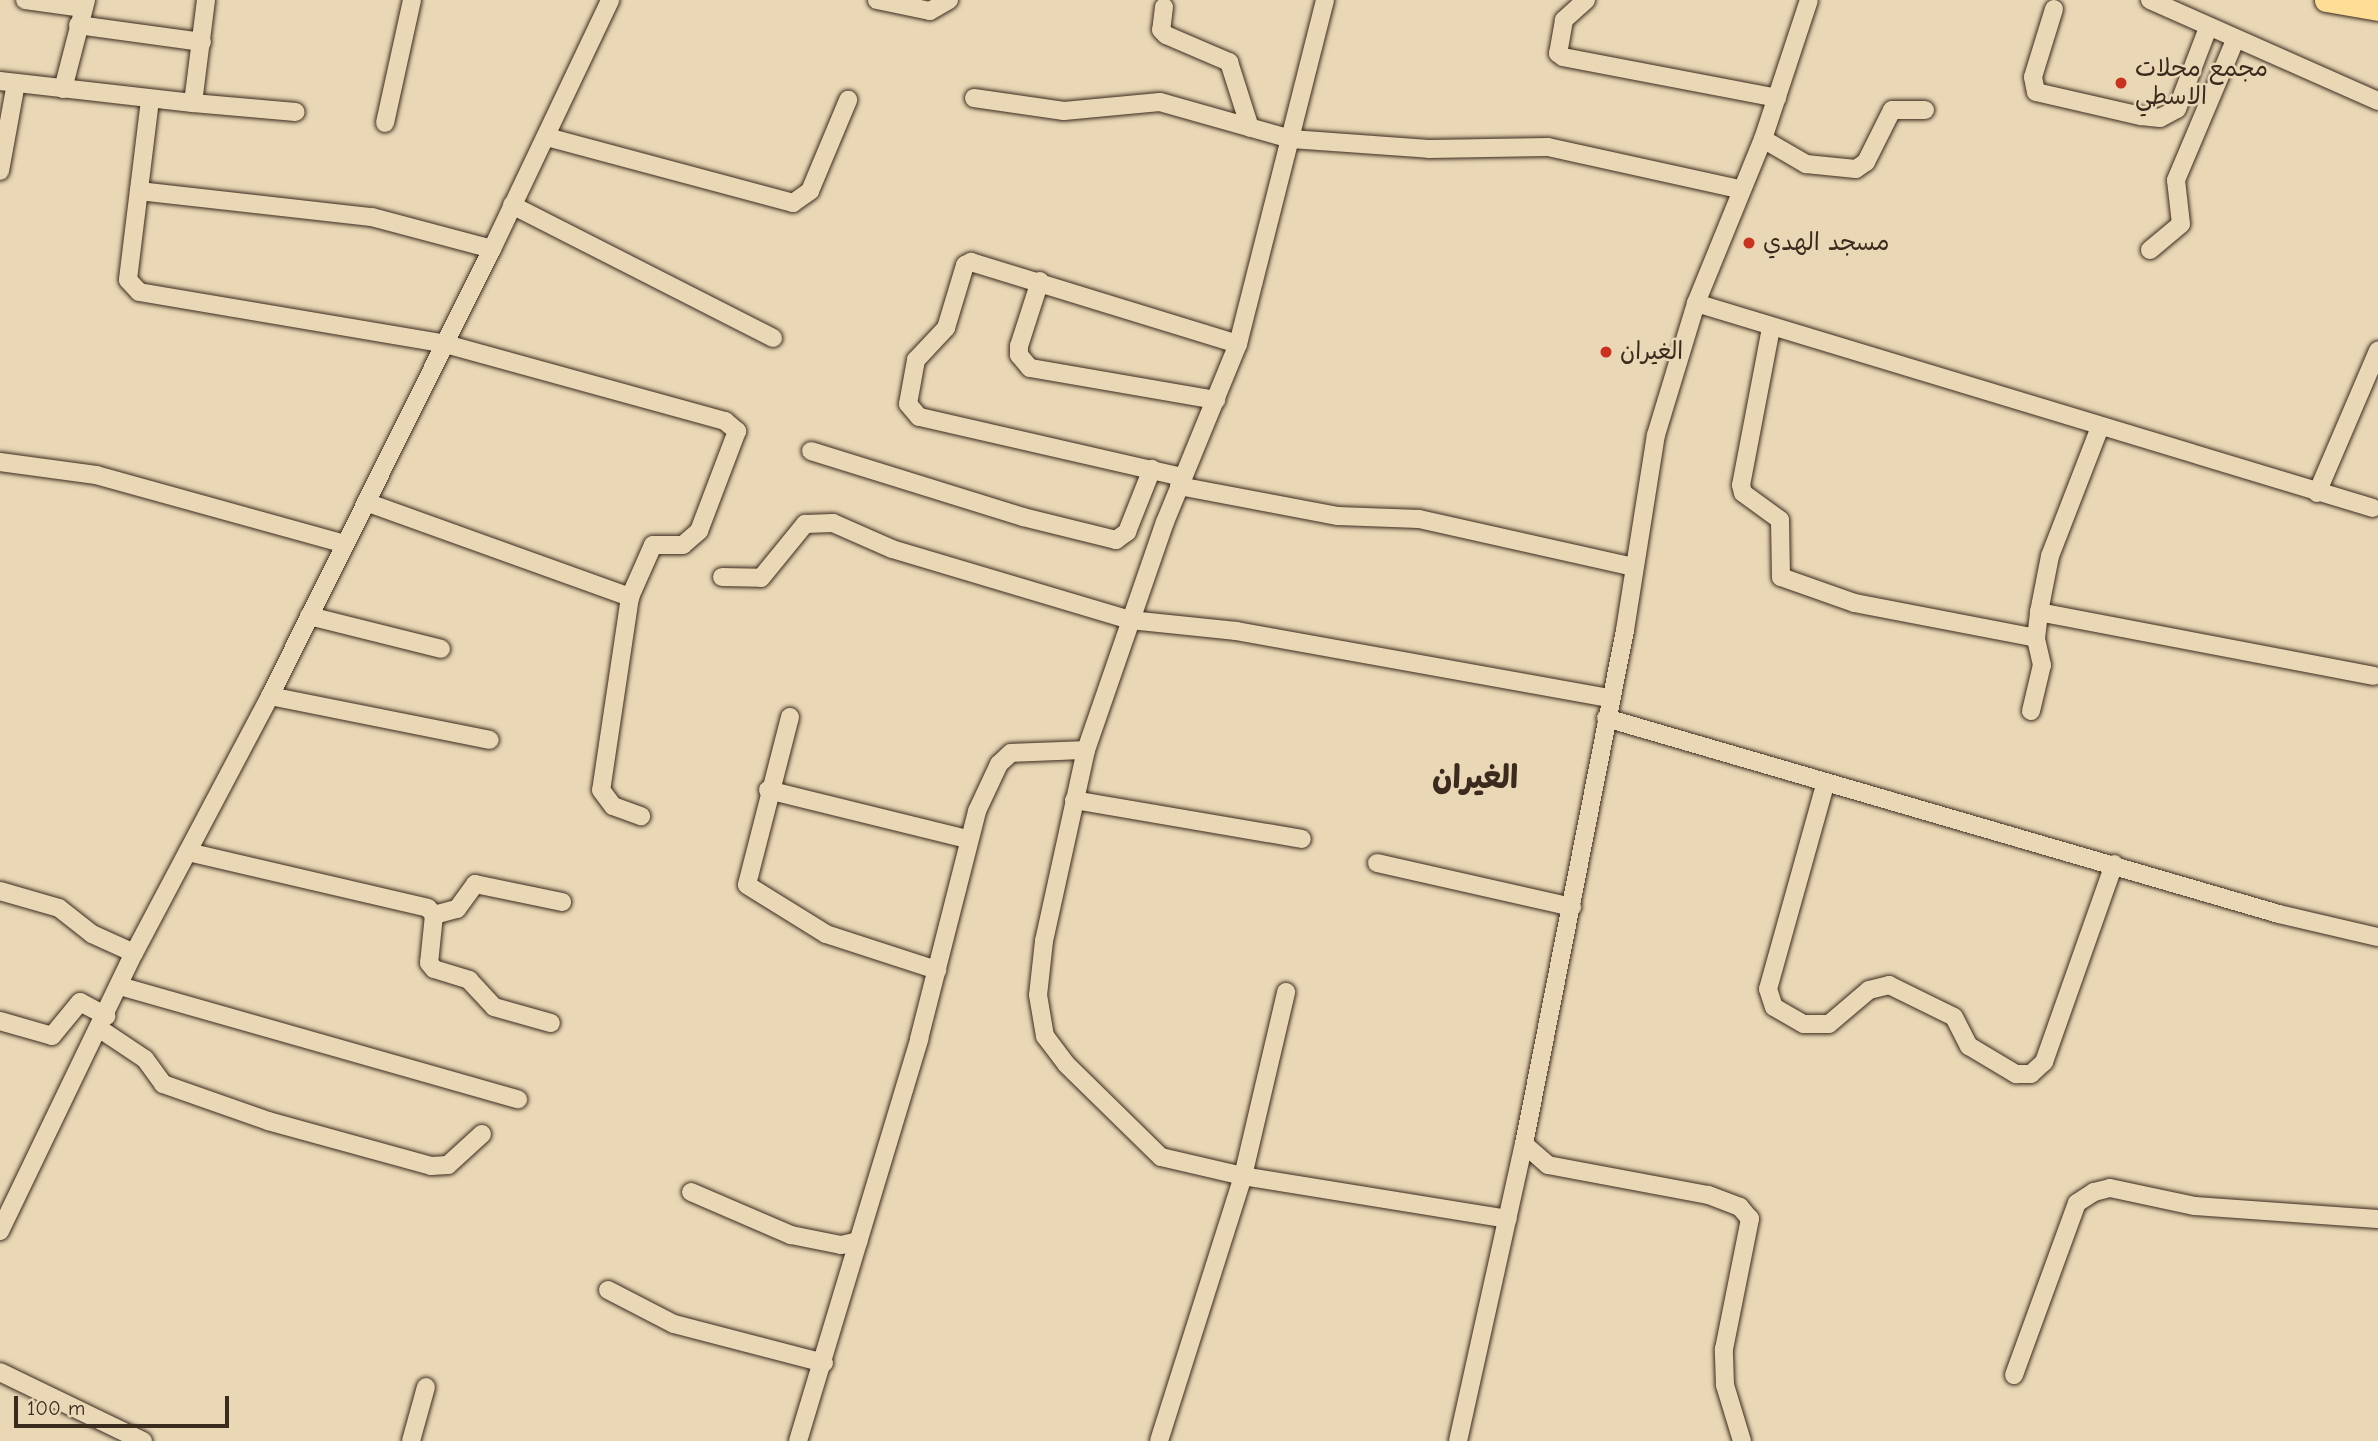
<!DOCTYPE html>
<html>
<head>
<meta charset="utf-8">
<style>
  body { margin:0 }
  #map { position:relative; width:2378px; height:1441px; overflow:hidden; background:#e9d7b5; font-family:"Comic Neue","Playpen Sans Arabic",sans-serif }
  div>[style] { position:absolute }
  .roads { filter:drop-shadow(0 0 2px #3b2a1e) drop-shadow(0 0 2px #3b2a1e) }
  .minor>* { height:18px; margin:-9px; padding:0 9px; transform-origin:9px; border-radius:9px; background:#e9d7b5 }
  .major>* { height:23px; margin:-11.5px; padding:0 11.5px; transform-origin:11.5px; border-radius:11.5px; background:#fedd96 }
  .dots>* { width:19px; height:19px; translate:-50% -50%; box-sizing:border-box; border:4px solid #e9d7b5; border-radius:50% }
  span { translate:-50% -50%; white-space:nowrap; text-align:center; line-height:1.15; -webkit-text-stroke:5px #e9d7b5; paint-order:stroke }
  .poi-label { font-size:24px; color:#3b2a1e }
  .left { translate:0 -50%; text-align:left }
  .district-label { font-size:32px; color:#3b2a1e; font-weight:700 }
  .scale { position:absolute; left:14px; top:1396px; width:215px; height:32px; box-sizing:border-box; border:4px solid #3b2a1e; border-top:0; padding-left:9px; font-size:21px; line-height:24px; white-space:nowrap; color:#3b2a1e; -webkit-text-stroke:5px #e9d7b5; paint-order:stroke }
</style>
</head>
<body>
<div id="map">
  <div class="roads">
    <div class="minor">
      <i style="left:25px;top:0;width:59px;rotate:7.9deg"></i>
      <i style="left:206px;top:0;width:104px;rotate:97.2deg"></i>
      <i style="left:193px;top:103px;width:103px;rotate:5deg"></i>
      <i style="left:877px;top:0;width:54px;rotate:11.7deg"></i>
      <i style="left:930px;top:11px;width:22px;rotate:-30deg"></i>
      <i style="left:1586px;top:0;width:30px;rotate:138deg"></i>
      <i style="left:1564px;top:20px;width:34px;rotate:100deg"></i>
      <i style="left:1558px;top:53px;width:6px;rotate:39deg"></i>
      <i style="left:1563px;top:57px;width:218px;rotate:10.8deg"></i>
      <i style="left:2150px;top:0;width:249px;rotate:23.9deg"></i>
      <i style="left:1164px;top:7px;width:23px;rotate:97deg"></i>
      <i style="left:1161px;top:30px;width:7px;rotate:45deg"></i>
      <i style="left:1166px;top:35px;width:69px;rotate:23.2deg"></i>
      <i style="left:1229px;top:62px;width:69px;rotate:72.3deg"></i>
      <i style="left:2054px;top:9px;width:71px;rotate:107.2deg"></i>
      <i style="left:2033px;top:77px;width:15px;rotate:79deg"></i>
      <i style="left:2036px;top:92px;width:108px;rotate:12.9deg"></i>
      <i style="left:2141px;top:116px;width:19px;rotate:6deg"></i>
      <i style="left:2160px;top:118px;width:19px;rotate:-28deg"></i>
      <i style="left:2177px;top:109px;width:87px;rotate:-69.1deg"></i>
      <i style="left:78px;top:25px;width:125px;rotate:7.8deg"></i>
      <i style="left:0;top:81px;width:194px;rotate:6.5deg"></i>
      <i style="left:63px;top:89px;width:92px;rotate:-75.5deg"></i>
      <i style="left:974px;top:98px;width:91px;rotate:8.2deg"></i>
      <i style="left:1064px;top:111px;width:96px;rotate:-5.4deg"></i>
      <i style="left:1160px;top:102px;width:136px;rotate:15.8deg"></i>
      <i style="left:1291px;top:139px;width:138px;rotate:4.1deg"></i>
      <i style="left:1429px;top:149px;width:119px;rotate:-1deg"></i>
      <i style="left:1548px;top:147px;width:196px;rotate:12.4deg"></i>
      <i style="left:150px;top:100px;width:181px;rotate:97deg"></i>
      <i style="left:128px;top:280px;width:16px;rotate:47deg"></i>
      <i style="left:139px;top:292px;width:307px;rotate:9.6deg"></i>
      <i style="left:442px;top:343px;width:294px;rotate:15.4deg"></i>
      <i style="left:725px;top:421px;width:16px;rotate:40deg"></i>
      <i style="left:737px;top:431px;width:107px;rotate:110.8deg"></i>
      <i style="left:699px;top:531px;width:21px;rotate:139deg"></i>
      <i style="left:683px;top:545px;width:30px;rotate:180deg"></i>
      <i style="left:653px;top:545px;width:57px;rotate:113.9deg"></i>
      <i style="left:630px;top:597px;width:195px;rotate:98.5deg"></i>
      <i style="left:601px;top:790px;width:20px;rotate:53deg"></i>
      <i style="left:613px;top:806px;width:30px;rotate:20deg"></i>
      <i style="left:385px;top:123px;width:126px;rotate:-77.6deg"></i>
      <i style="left:547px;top:137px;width:255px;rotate:15deg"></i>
      <i style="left:793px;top:203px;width:21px;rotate:-35deg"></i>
      <i style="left:810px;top:191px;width:99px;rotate:-67.3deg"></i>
      <i style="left:1763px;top:139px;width:50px;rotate:30.2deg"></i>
      <i style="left:1806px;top:164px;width:50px;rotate:5.7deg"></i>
      <i style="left:1856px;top:169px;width:12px;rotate:-35deg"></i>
      <i style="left:1866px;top:162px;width:58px;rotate:-63.4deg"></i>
      <i style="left:1892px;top:110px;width:33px"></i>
      <i style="left:0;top:171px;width:89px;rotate:-79.7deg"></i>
      <i style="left:139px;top:191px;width:234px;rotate:6.4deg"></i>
      <i style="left:372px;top:217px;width:124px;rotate:14.9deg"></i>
      <i style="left:512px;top:205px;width:293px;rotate:27deg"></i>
      <i style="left:2150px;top:250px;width:40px;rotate:-40deg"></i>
      <i style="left:2181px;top:224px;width:44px;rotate:-96.5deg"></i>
      <i style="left:2176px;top:180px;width:152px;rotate:-67.1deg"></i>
      <i style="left:1040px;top:281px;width:68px;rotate:107.9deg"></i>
      <i style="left:1019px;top:346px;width:9px;rotate:90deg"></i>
      <i style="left:1019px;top:355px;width:17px;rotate:50deg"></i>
      <i style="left:1030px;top:368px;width:189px;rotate:9.8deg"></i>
      <i style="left:1696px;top:303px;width:707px;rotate:16.85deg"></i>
      <i style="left:1771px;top:328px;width:160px;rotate:100.8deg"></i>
      <i style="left:1741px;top:485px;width:8px;rotate:76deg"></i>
      <i style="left:1743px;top:493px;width:46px;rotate:36.1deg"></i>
      <i style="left:1780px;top:520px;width:57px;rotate:89deg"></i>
      <i style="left:1781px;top:577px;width:78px;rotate:19.4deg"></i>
      <i style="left:1855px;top:603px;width:184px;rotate:10.9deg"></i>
      <i style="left:2100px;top:427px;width:138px;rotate:111.2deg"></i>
      <i style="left:2050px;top:556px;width:57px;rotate:101.1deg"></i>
      <i style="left:2039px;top:612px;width:341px;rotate:10.8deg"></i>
      <i style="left:811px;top:451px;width:222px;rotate:17.3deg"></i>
      <i style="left:1023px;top:517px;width:96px;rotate:13.9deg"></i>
      <i style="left:1116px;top:540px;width:14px;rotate:-36deg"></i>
      <i style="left:1127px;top:532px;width:68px;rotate:-68.4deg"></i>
      <i style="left:0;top:462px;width:97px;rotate:7.7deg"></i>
      <i style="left:96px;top:475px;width:257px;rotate:15.5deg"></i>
      <i style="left:1182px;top:477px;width:270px;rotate:-167.1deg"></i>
      <i style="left:919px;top:417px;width:17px;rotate:-130deg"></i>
      <i style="left:908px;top:404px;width:45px;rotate:-79.7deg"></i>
      <i style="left:916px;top:360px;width:44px;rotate:-46.8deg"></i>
      <i style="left:946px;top:328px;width:66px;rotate:-73.2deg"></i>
      <i style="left:965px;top:265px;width:7px;rotate:-27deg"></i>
      <i style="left:971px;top:262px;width:279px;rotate:17.1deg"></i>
      <i style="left:1179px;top:486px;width:162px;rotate:10.7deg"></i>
      <i style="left:1338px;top:516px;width:81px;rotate:2.1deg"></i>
      <i style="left:1419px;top:519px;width:219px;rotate:12.6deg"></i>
      <i style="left:2317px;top:493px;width:155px;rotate:-66.8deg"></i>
      <i style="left:366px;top:502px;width:281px;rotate:19.8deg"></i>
      <i style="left:722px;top:577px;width:39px;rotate:1deg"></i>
      <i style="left:761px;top:578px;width:70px;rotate:-50.8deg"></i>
      <i style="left:805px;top:524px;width:28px;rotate:-2deg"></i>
      <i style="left:833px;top:523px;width:64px;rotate:23.8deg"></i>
      <i style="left:892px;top:549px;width:248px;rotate:16.6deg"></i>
      <i style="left:1130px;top:620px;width:107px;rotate:5.9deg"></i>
      <i style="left:1236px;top:631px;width:379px;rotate:10.2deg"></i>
      <i style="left:309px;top:616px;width:136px;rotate:14deg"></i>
      <i style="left:270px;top:696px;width:224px;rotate:11.3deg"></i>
      <i style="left:2031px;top:711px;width:47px;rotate:-76.6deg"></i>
      <i style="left:2042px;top:665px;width:28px;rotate:-103deg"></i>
      <i style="left:2036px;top:638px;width:26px;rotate:-83deg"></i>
      <i style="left:790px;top:717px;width:173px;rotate:104.4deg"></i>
      <i style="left:747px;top:885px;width:93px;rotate:31.8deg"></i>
      <i style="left:826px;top:934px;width:117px;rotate:18deg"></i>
      <i style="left:1606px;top:718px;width:701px;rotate:16.24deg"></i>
      <i style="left:2279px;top:914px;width:102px;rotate:13.1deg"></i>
      <i style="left:1086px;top:750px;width:196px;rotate:102.4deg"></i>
      <i style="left:1044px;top:941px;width:54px;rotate:96.3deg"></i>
      <i style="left:1038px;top:995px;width:42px;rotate:80.3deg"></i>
      <i style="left:1045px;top:1036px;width:35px;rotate:53deg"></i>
      <i style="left:1066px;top:1064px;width:133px;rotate:44.4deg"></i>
      <i style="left:1161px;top:1157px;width:84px;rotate:13deg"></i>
      <i style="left:1243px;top:1176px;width:189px;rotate:-76.8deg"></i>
      <i style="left:1825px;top:785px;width:212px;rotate:105.6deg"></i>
      <i style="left:1768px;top:989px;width:19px;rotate:72deg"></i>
      <i style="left:1774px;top:1007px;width:34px;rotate:30deg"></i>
      <i style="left:1804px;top:1024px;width:25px"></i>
      <i style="left:1829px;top:1024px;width:52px;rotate:-40.4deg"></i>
      <i style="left:1869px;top:990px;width:21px;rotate:-14deg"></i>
      <i style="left:1889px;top:985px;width:72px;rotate:26.2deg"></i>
      <i style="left:1954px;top:1017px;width:33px;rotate:63deg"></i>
      <i style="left:1969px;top:1046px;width:55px;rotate:30.8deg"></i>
      <i style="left:2016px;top:1074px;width:15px"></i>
      <i style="left:2031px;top:1074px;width:18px;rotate:-43deg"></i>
      <i style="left:2044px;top:1062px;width:210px;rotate:-70.5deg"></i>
      <i style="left:768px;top:790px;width:206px;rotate:13.8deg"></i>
      <i style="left:1074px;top:800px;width:231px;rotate:9.7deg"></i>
      <i style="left:188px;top:852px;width:246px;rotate:13.1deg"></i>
      <i style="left:428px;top:908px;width:9px;rotate:49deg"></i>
      <i style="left:434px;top:915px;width:48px;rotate:95.9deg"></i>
      <i style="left:429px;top:963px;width:8px;rotate:50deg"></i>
      <i style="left:434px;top:969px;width:37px;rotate:17deg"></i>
      <i style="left:469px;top:980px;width:37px;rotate:47deg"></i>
      <i style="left:494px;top:1007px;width:59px;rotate:15.7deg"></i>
      <i style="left:1377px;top:863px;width:200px;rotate:12.7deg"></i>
      <i style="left:0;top:891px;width:61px;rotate:16.1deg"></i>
      <i style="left:59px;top:908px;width:42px;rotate:38.2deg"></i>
      <i style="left:92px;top:934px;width:46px;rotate:24.3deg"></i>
      <i style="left:434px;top:915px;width:24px;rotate:-15deg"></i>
      <i style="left:457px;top:909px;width:31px;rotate:-54deg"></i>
      <i style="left:475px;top:884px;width:89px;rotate:11.7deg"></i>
      <i style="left:120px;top:986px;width:414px;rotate:15.9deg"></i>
      <i style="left:0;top:1021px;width:54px;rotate:16.1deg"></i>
      <i style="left:52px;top:1036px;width:44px;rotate:-50.5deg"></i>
      <i style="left:80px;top:1002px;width:30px;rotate:28deg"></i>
      <i style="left:100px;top:1029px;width:54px;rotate:33.7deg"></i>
      <i style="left:145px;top:1059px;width:31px;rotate:54deg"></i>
      <i style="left:163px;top:1084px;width:111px;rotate:19.4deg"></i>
      <i style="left:268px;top:1121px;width:169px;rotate:15.4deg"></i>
      <i style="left:431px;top:1166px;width:17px;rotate:-3deg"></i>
      <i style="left:448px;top:1165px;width:46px;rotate:-42.4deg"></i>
      <i style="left:691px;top:1192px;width:109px;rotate:23.3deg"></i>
      <i style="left:791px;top:1235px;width:51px;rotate:11.3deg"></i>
      <i style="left:841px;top:1245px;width:18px;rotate:-13deg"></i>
      <i style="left:0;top:1231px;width:309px;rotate:-64.3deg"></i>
      <i style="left:134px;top:953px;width:291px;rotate:-62.1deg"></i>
      <i style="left:270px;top:696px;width:499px;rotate:-63.6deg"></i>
      <i style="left:492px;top:249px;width:276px;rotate:-64.6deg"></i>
      <i style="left:608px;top:1290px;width:74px;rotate:27.3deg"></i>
      <i style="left:674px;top:1324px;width:155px;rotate:14.6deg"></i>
      <i style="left:0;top:1372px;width:159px;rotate:25.8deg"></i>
      <i style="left:2014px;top:1375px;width:183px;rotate:-69.9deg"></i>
      <i style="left:2077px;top:1203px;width:20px;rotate:-33deg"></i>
      <i style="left:2094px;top:1192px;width:16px;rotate:-14deg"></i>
      <i style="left:2110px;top:1188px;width:87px;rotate:12deg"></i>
      <i style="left:2195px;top:1206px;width:183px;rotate:4.1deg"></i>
      <i style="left:411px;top:1441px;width:56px;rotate:-74.5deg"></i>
      <i style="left:798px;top:1441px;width:420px;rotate:-73.2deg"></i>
      <i style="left:919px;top:1039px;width:235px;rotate:-75.7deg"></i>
      <i style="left:977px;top:811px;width:52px;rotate:-64.9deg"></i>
      <i style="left:999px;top:764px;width:16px;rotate:-43deg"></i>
      <i style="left:1011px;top:753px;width:75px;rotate:-2.3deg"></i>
      <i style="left:1086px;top:750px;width:241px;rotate:-70.9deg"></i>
      <i style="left:1165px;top:522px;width:192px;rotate:-67.7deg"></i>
      <i style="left:1238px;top:344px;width:355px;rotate:-75.8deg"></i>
      <i style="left:1159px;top:1441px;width:278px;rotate:-72.4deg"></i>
      <i style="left:1243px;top:1176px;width:268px;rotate:9.2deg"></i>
      <i style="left:1458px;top:1441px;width:304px;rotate:-77.5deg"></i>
      <i style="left:1742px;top:1441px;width:59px;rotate:-106.9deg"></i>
      <i style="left:1725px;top:1385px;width:36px;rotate:-92deg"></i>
      <i style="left:1724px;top:1349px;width:133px;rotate:-78.7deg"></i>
      <i style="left:1750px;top:1219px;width:16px;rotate:-130deg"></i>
      <i style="left:1740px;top:1207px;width:34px;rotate:-159deg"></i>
      <i style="left:1708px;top:1195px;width:163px;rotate:-169.4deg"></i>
      <i style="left:1548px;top:1165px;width:32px;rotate:-139deg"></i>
      <i style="left:1524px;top:1144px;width:524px;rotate:-78.88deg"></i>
      <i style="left:1625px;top:630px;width:197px;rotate:-81deg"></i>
      <i style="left:1656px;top:435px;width:138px;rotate:-73.1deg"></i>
      <i style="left:1696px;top:303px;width:177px;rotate:-67.8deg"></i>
      <i style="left:1763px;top:139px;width:146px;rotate:-71.7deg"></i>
    </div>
    <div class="major">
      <i style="left:2326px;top:0;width:53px;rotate:9.8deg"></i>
    </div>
  </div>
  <div class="dots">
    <i style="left:2121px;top:83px;background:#c8321e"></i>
    <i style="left:1749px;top:243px;background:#c8321e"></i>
    <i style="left:1606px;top:352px;background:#c8321e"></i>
  </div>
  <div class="poi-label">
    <span class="left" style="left:2135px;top:83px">مجمع محلات<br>الاسطي</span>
    <span class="left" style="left:1763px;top:243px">مسجد الهدي</span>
    <span class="left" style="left:1620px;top:352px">الغيران</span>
  </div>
  <div class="district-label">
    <span style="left:1475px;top:778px">الغيران</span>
  </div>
  <div class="scale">100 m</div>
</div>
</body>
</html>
